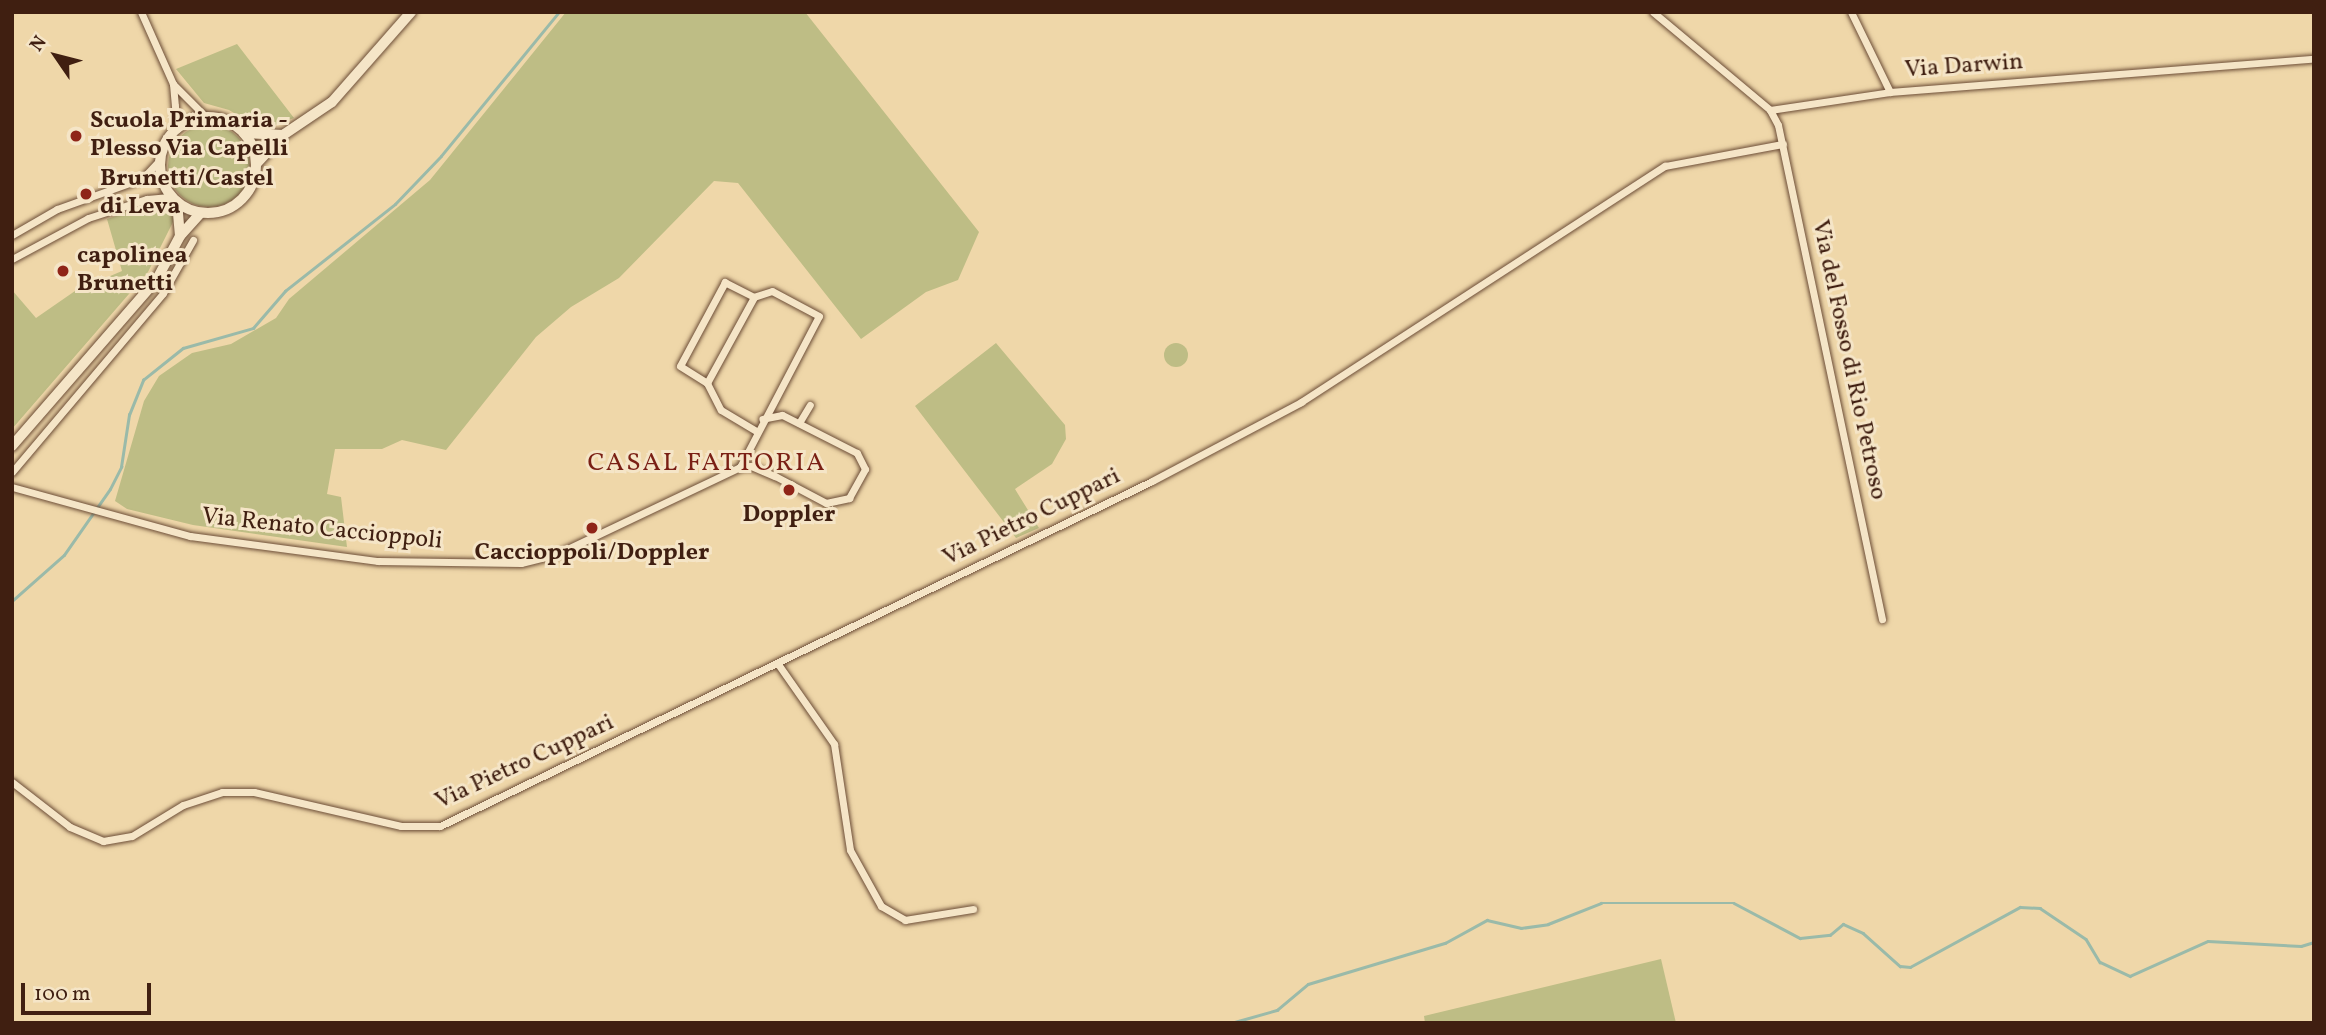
<!DOCTYPE html>
<html>
<head>
<meta charset="utf-8">
<style>
  body { margin:0 }
  #map { position:relative; width:2326px; height:1035px; overflow:hidden; background:#efd7a9; font-family:Vollkorn,serif }
  div>[style] { position:absolute }
  .green>* { inset:0; background:#bebd85 }
  .round { border-radius:50% }
  .stream>* { height:2.5px; margin:-1.25px; padding:0 1.25px; transform-origin:1.25px; border-radius:1.25px; background:#9abaa9 }
  .roads { filter:drop-shadow(0 0 2px #6c4d37) drop-shadow(0 0 2px #6c4d37) }
  .street>* { height:7px; margin:-3.5px; padding:0 3.5px; transform-origin:3.5px; border-radius:3.5px; background:#f5e5c7 }
  .secondary>* { height:10px; margin:-5px; padding:0 5px; transform-origin:5px; border-radius:5px; background:#f5e5c7 }
  .secondary>.ring { margin:-5px; padding:0; box-sizing:content-box; background:none; border:10px solid #f5e5c7; border-radius:50% }
  .dots>* { width:19px; height:19px; translate:-50% -50%; box-sizing:border-box; border:4px solid #f5e5c7; border-radius:50% }
  span { translate:-50% -50%; white-space:nowrap; text-align:center; line-height:1.15; -webkit-text-stroke:6px #f5e5c7; paint-order:stroke }
  .street-label { font-size:24px; color:#401f11 }
  .poi-label { font-size:24px; color:#401f11; font-weight:700 }
  .left { translate:0 -50%; text-align:left }
  .neighbourhood-label { font-size:26px; color:#7a1f14; letter-spacing:2px }
  .frame { position:absolute; inset:0; border:14px solid #401f11; pointer-events:none }
  .north { position:absolute; left:21px; top:21px; width:70px; height:70px; -webkit-text-stroke:5px #f5e5c7; paint-order:stroke; rotate:305deg; font-size:19px; font-weight:700; line-height:28px; text-align:center; color:#401f11 }
  .north::after { content:''; display:block; margin:auto; width:24px; height:32px; background:#401f11; clip-path:polygon(50% 0,100% 100%,50% 72%,0 100%) }
  .scale { position:absolute; left:21px; top:983px; width:130px; height:32px; box-sizing:border-box; border:4px solid #401f11; border-top:0; padding-left:9px; font-size:21px; line-height:24px; white-space:nowrap; color:#401f11; -webkit-text-stroke:5px #f5e5c7; paint-order:stroke }
</style>
</head>
<body>
<div id="map">
  <div class="green">
    <i style="clip-path:polygon(566px 12px,805px 12px,979px 232px,958px 280px,926px 292px,861px 339px,738px 183px,714px 181px,619px 278px,571px 307px,536px 337px,446px 450px,402px 440px,382px 449px,335px 449px,327px 494px,341px 497px,347px 547px,193px 525px,127px 509px,115px 501px,144px 401px,159px 376px,192px 353px,231px 344px,276px 318px,289px 299px,430px 180px)"></i>
    <i style="clip-path:polygon(237px 44px,294px 118px,267px 128px,256px 126px,229px 110px,204px 103px,176px 69px)"></i>
    <i class="round" style="left:168px;top:125px;width:82px;height:82px"></i>
    <i style="clip-path:polygon(155px 203px,168px 208px,174px 220px,148px 272px,12px 429px,12px 290px,36px 318px,75px 291px,122px 271px,107px 219px)"></i>
    <i style="clip-path:polygon(996px 343px,1065px 425px,1066px 439px,1052px 464px,1015px 489px,1039px 528px,1016px 538px,915px 406px)"></i>
    <i class="round" style="left:1164px;top:343px;width:24px;height:24px"></i>
    <i style="clip-path:polygon(1661px 959px,1676px 1023px,1425px 1023px,1424px 1016px)"></i>
  </div>
  <div class="stream">
    <i style="left:12px;top:601px;width:69px;rotate:-41.5deg"></i>
    <i style="left:64px;top:555px;width:80px;rotate:-55.1deg"></i>
    <i style="left:110px;top:489px;width:25px;rotate:-63deg"></i>
    <i style="left:121px;top:467px;width:53px;rotate:-81.3deg"></i>
    <i style="left:129px;top:415px;width:38px;rotate:-68deg"></i>
    <i style="left:143px;top:380px;width:51px;rotate:-38.7deg"></i>
    <i style="left:183px;top:348px;width:73px;rotate:-15.9deg"></i>
    <i style="left:253px;top:328px;width:49px;rotate:-49.1deg"></i>
    <i style="left:285px;top:291px;width:140px;rotate:-38.3deg"></i>
    <i style="left:395px;top:204px;width:66px;rotate:-46.2deg"></i>
    <i style="left:441px;top:156px;width:186px;rotate:-50.7deg"></i>
    <i style="left:1231px;top:1023px;width:48px;rotate:-15.8deg"></i>
    <i style="left:1277px;top:1010px;width:40px;rotate:-40deg"></i>
    <i style="left:1308px;top:984px;width:143px;rotate:-16.7deg"></i>
    <i style="left:1445px;top:943px;width:48px;rotate:-28.7deg"></i>
    <i style="left:1487px;top:920px;width:35px;rotate:13deg"></i>
    <i style="left:1521px;top:928px;width:27px;rotate:-8deg"></i>
    <i style="left:1548px;top:924px;width:57px;rotate:-21.6deg"></i>
    <i style="left:1601px;top:903px;width:133px"></i>
    <i style="left:1734px;top:903px;width:75px;rotate:27.9deg"></i>
    <i style="left:1800px;top:938px;width:30px;rotate:-6deg"></i>
    <i style="left:1830px;top:935px;width:17px;rotate:-40deg"></i>
    <i style="left:1843px;top:924px;width:22px;rotate:24deg"></i>
    <i style="left:1863px;top:933px;width:50px;rotate:41.7deg"></i>
    <i style="left:1900px;top:966px;width:10px;rotate:6deg"></i>
    <i style="left:1910px;top:967px;width:125px;rotate:-28.6deg"></i>
    <i style="left:2020px;top:907px;width:20px;rotate:3deg"></i>
    <i style="left:2040px;top:908px;width:55px;rotate:34deg"></i>
    <i style="left:2086px;top:939px;width:27px;rotate:59deg"></i>
    <i style="left:2100px;top:962px;width:33px;rotate:25deg"></i>
    <i style="left:2130px;top:976px;width:85px;rotate:-24.2deg"></i>
    <i style="left:2208px;top:941px;width:93px;rotate:3.1deg"></i>
    <i style="left:2301px;top:946px;width:14px;rotate:-17deg"></i>
  </div>
  <div class="roads">
    <div class="street">
      <i style="left:141px;top:12px;width:79px;rotate:66deg"></i>
      <i style="left:173px;top:84px;width:48px;rotate:45deg"></i>
      <i style="left:1653px;top:12px;width:153px;rotate:39.9deg"></i>
      <i style="left:1770px;top:110px;width:17px;rotate:62deg"></i>
      <i style="left:1778px;top:125px;width:505px;rotate:78.11deg"></i>
      <i style="left:1851px;top:12px;width:89px;rotate:64deg"></i>
      <i style="left:173px;top:84px;width:45px;rotate:84.9deg"></i>
      <i style="left:1770px;top:110px;width:121px;rotate:-8.5deg"></i>
      <i style="left:1890px;top:92px;width:425px;rotate:-4.5deg"></i>
      <i style="left:12px;top:235px;width:52px;rotate:-30deg"></i>
      <i style="left:57px;top:209px;width:91px;rotate:-19.8deg"></i>
      <i style="left:143px;top:178px;width:23px;rotate:-47deg"></i>
      <i style="left:12px;top:259px;width:86px;rotate:-28.3deg"></i>
      <i style="left:88px;top:218px;width:62px;rotate:-17.9deg"></i>
      <i style="left:147px;top:199px;width:25px;rotate:-5deg"></i>
      <i style="left:707px;top:383px;width:98px;rotate:-61.3deg"></i>
      <i style="left:799px;top:423px;width:21px;rotate:-59deg"></i>
      <i style="left:740px;top:467px;width:170px;rotate:-62.4deg"></i>
      <i style="left:819px;top:316px;width:53px;rotate:-152deg"></i>
      <i style="left:772px;top:291px;width:19px;rotate:162deg"></i>
      <i style="left:754px;top:297px;width:33px;rotate:-153deg"></i>
      <i style="left:725px;top:282px;width:95px;rotate:118.2deg"></i>
      <i style="left:680px;top:366px;width:32px;rotate:32deg"></i>
      <i style="left:707px;top:383px;width:30px;rotate:63deg"></i>
      <i style="left:721px;top:410px;width:41px;rotate:31deg"></i>
      <i style="left:12px;top:472px;width:234px;rotate:-49.8deg"></i>
      <i style="left:163px;top:293px;width:61px;rotate:-60.5deg"></i>
      <i style="left:12px;top:487px;width:185px;rotate:15.4deg"></i>
      <i style="left:190px;top:536px;width:190px;rotate:7.6deg"></i>
      <i style="left:378px;top:561px;width:143px;rotate:0.8deg"></i>
      <i style="left:521px;top:563px;width:37px;rotate:-14deg"></i>
      <i style="left:557px;top:554px;width:203px;rotate:-25.4deg"></i>
      <i style="left:740px;top:467px;width:11px;rotate:-5deg"></i>
      <i style="left:751px;top:466px;width:26px;rotate:23deg"></i>
      <i style="left:775px;top:476px;width:58px;rotate:27.9deg"></i>
      <i style="left:826px;top:503px;width:24px;rotate:-12deg"></i>
      <i style="left:849px;top:498px;width:33px;rotate:-61deg"></i>
      <i style="left:865px;top:469px;width:18px;rotate:-117deg"></i>
      <i style="left:857px;top:453px;width:84px;rotate:-153.1deg"></i>
      <i style="left:782px;top:415px;width:20px;rotate:169deg"></i>
      <i style="left:778px;top:664px;width:98px;rotate:55deg"></i>
      <i style="left:834px;top:744px;width:107px;rotate:81.4deg"></i>
      <i style="left:850px;top:850px;width:64px;rotate:61deg"></i>
      <i style="left:881px;top:906px;width:28px;rotate:30deg"></i>
      <i style="left:905px;top:920px;width:69px;rotate:-9.2deg"></i>
      <i style="left:12px;top:782px;width:73px;rotate:37.8deg"></i>
      <i style="left:70px;top:827px;width:36px;rotate:23deg"></i>
      <i style="left:103px;top:841px;width:29px;rotate:-10deg"></i>
      <i style="left:132px;top:836px;width:60px;rotate:-31.3deg"></i>
      <i style="left:183px;top:805px;width:41px;rotate:-18.4deg"></i>
      <i style="left:222px;top:792px;width:32px"></i>
      <i style="left:254px;top:792px;width:151px;rotate:13deg"></i>
      <i style="left:401px;top:826px;width:39px"></i>
      <i style="left:440px;top:826px;width:791px;rotate:-25.85deg"></i>
      <i style="left:1152px;top:481px;width:169px;rotate:-27.9deg"></i>
      <i style="left:1301px;top:402px;width:434px;rotate:-33deg"></i>
      <i style="left:1665px;top:166px;width:120px;rotate:-10.6deg"></i>
    </div>
    <div class="secondary">
      <i class="ring" style="left:160px;top:117px;width:86px;height:86px"></i>
      <i style="left:244px;top:133px;width:39px;rotate:3deg"></i>
      <i style="left:256px;top:164px;width:40px;rotate:-47deg"></i>
      <i style="left:283px;top:135px;width:59px;rotate:-34deg"></i>
      <i style="left:332px;top:102px;width:120px;rotate:-48.7deg"></i>
      <i style="left:177px;top:202px;width:33px;rotate:85deg"></i>
      <i style="left:12px;top:446px;width:221px;rotate:-49deg"></i>
      <i style="left:157px;top:279px;width:49px;rotate:-61.9deg"></i>
      <i style="left:180px;top:236px;width:31px;rotate:-48deg"></i>
    </div>
  </div>
  <div class="dots">
    <i style="left:76px;top:136px;background:#8f2418"></i>
    <i style="left:86px;top:194px;background:#8f2418"></i>
    <i style="left:63px;top:271px;background:#8f2418"></i>
    <i style="left:789px;top:490px;background:#8f2418"></i>
    <i style="left:592px;top:528px;background:#8f2418"></i>
  </div>
  <div class="street-label">
    <span style="left:1964px;top:67px;rotate:-4deg">Via Darwin</span>
    <span style="left:1848px;top:360px;rotate:78deg">Via del Fosso di Rio Petroso</span>
    <span style="left:1032px;top:518px;rotate:-26deg">Via Pietro Cuppari</span>
    <span style="left:322px;top:530px;rotate:6deg">Via Renato Caccioppoli</span>
    <span style="left:525px;top:763px;rotate:-25deg">Via Pietro Cuppari</span>
  </div>
  <div class="poi-label">
    <span class="left" style="left:90px;top:136px">Scuola Primaria -<br>Plesso Via Capelli</span>
    <span class="left" style="left:100px;top:194px">Brunetti/Castel<br>di Leva</span>
    <span class="left" style="left:77px;top:271px">capolinea<br>Brunetti</span>
    <span style="left:789px;top:516px">Doppler</span>
    <span style="left:592px;top:554px">Caccioppoli/Doppler</span>
  </div>
  <div class="neighbourhood-label">
    <span style="left:707px;top:464px">CASAL FATTORIA</span>
  </div>
  <div class="frame"></div>
  <div class="north">N</div>
  <div class="scale">100 m</div>
</div>
</body>
</html>
